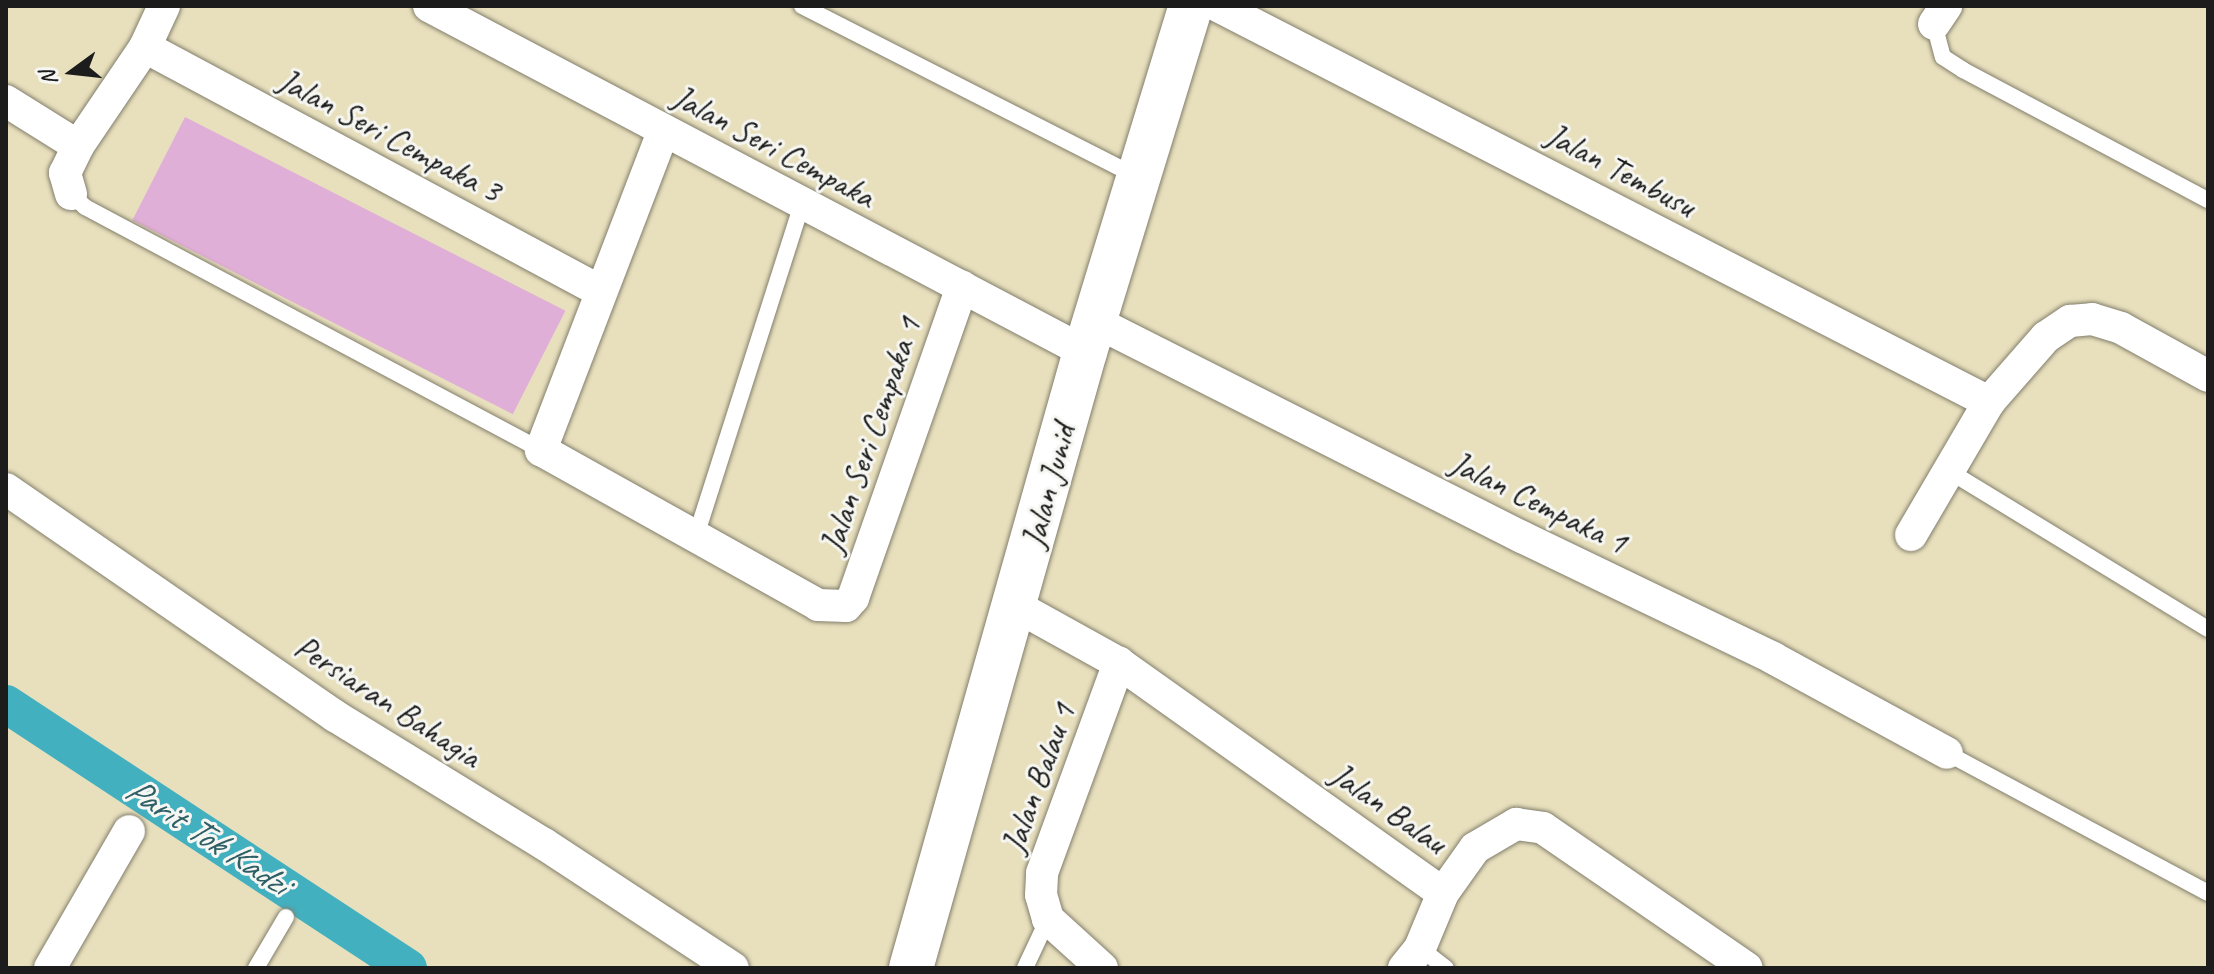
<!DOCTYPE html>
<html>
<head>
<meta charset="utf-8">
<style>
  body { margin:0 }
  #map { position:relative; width:2214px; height:974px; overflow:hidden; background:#e8e0bd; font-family:Caveat,sans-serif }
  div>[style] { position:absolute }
  .canal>* { height:38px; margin:-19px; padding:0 19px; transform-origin:19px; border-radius:19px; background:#43b0c0 }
  .building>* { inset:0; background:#e0afd7; transform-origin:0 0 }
  .roads { filter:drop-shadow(0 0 2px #827e6c) drop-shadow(0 0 2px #827e6c) }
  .lane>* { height:16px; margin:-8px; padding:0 8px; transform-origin:8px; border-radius:8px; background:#fff }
  .street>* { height:32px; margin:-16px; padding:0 16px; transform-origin:16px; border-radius:16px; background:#fff }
  .secondary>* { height:44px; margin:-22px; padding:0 22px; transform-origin:22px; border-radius:22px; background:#fff }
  span { translate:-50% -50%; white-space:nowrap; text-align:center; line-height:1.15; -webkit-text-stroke:6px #f6f6f2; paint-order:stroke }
  .street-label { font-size:34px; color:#1c1c1c }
  .water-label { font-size:36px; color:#2e5f66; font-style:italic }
  .frame { position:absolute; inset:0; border:8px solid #1c1c1c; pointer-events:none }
  .north { position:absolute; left:32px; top:32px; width:80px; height:80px; -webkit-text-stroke:6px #f6f6f2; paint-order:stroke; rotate:255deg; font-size:22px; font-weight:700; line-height:32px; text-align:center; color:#1c1c1c }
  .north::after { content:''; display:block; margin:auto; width:28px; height:36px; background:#1c1c1c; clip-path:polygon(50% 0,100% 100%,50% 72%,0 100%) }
</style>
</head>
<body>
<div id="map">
  <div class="canal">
    <i style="left:6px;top:704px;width:481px;rotate:33.3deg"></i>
  </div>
  <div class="building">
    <i style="left:185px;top:117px;width:427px;height:116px;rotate:27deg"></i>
  </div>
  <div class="roads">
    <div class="lane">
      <i style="left:802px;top:6px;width:374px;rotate:27deg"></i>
      <i style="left:1934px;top:24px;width:34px;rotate:75deg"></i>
      <i style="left:1943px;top:57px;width:24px;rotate:33deg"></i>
      <i style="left:1963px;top:70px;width:277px;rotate:28deg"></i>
      <i style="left:71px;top:194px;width:19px;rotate:43deg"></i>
      <i style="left:85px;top:207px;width:517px;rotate:28.05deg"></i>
      <i style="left:1949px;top:471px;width:303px;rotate:31.4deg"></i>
      <i style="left:696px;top:536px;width:349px;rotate:-72.3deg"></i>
      <i style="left:1947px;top:753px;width:296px;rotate:28.2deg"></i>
      <i style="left:1420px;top:948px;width:33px;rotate:38deg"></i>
      <i style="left:256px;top:968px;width:59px;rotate:-59.5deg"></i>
      <i style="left:1025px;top:968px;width:54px;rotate:-64.9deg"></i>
    </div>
    <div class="street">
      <i style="left:429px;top:6px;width:742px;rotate:27.81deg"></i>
      <i style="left:1218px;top:6px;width:867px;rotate:27.19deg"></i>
      <i style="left:1934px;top:24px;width:22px;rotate:-56deg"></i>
      <i style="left:145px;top:47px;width:516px;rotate:28.2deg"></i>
      <i style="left:6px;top:101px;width:85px;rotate:32deg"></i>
      <i style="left:663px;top:132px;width:341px;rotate:111deg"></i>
      <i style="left:541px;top:450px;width:317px;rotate:29.2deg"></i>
      <i style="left:818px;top:605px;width:28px;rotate:2deg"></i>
      <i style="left:846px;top:606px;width:11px;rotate:-49deg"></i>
      <i style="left:853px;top:598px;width:330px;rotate:-70.7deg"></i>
      <i style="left:71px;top:194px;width:22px;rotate:-106deg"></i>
      <i style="left:65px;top:173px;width:30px;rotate:-64deg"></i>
      <i style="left:78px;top:146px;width:120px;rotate:-55.9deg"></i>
      <i style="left:145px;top:47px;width:45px;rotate:-65.1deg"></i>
      <i style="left:1096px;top:322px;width:477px;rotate:26.8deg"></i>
      <i style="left:1522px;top:537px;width:279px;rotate:25.7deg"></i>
      <i style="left:1773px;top:658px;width:198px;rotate:28.6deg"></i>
      <i style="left:6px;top:489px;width:400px;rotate:34.6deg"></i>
      <i style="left:335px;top:716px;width:245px;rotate:31.5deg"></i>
      <i style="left:544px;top:844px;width:226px;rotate:33.3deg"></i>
      <i style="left:1911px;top:535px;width:154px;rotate:-59.6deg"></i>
      <i style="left:1989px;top:402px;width:86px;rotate:-48.8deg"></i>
      <i style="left:2046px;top:337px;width:29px;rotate:-34deg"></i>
      <i style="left:2070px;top:321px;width:22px;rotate:-5deg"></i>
      <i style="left:2092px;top:319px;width:30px;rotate:17deg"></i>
      <i style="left:2121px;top:328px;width:99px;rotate:28.9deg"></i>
      <i style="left:1016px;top:606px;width:118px;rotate:29deg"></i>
      <i style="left:1119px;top:663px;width:397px;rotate:35.4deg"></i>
      <i style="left:50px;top:968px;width:158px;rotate:-60deg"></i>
      <i style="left:1102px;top:968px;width:73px;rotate:-137.8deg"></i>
      <i style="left:1048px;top:919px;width:25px;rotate:-106deg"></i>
      <i style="left:1041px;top:895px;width:22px;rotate:-87deg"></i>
      <i style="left:1042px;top:873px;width:224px;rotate:-69.9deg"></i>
      <i style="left:1404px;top:968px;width:26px;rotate:-51deg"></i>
      <i style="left:1420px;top:948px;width:60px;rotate:-67.3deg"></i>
      <i style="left:1443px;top:893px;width:55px;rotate:-54.6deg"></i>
      <i style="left:1475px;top:848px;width:48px;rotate:-30.3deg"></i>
      <i style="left:1516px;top:824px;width:27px;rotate:8deg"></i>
      <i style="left:1543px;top:828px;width:247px;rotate:34.5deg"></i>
    </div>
    <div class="secondary">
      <i style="left:911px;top:968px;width:640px;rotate:-74.23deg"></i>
      <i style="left:1085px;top:352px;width:362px;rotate:-73deg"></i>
    </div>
  </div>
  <div class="street-label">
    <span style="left:390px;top:135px;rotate:28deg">Jalan Seri Cempaka 3</span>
    <span style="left:774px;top:146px;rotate:28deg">Jalan Seri Cempaka</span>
    <span style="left:1621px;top:170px;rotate:28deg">Jalan Tembusu</span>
    <span style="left:870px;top:435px;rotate:-71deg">Jalan Seri Cempaka 1</span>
    <span style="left:1048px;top:486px;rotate:-75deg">Jalan Junid</span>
    <span style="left:1539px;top:502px;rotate:26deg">Jalan Cempaka 1</span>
    <span style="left:388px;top:701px;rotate:33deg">Persiaran Bahagia</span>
    <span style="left:1038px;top:778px;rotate:-70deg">Jalan Balau 1</span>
    <span style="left:1389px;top:808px;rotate:35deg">Jalan Balau</span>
  </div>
  <div class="water-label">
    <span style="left:207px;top:836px;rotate:33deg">Parit Tok Kadzi</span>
  </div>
  <div class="frame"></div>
  <div class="north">N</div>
</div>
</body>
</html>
